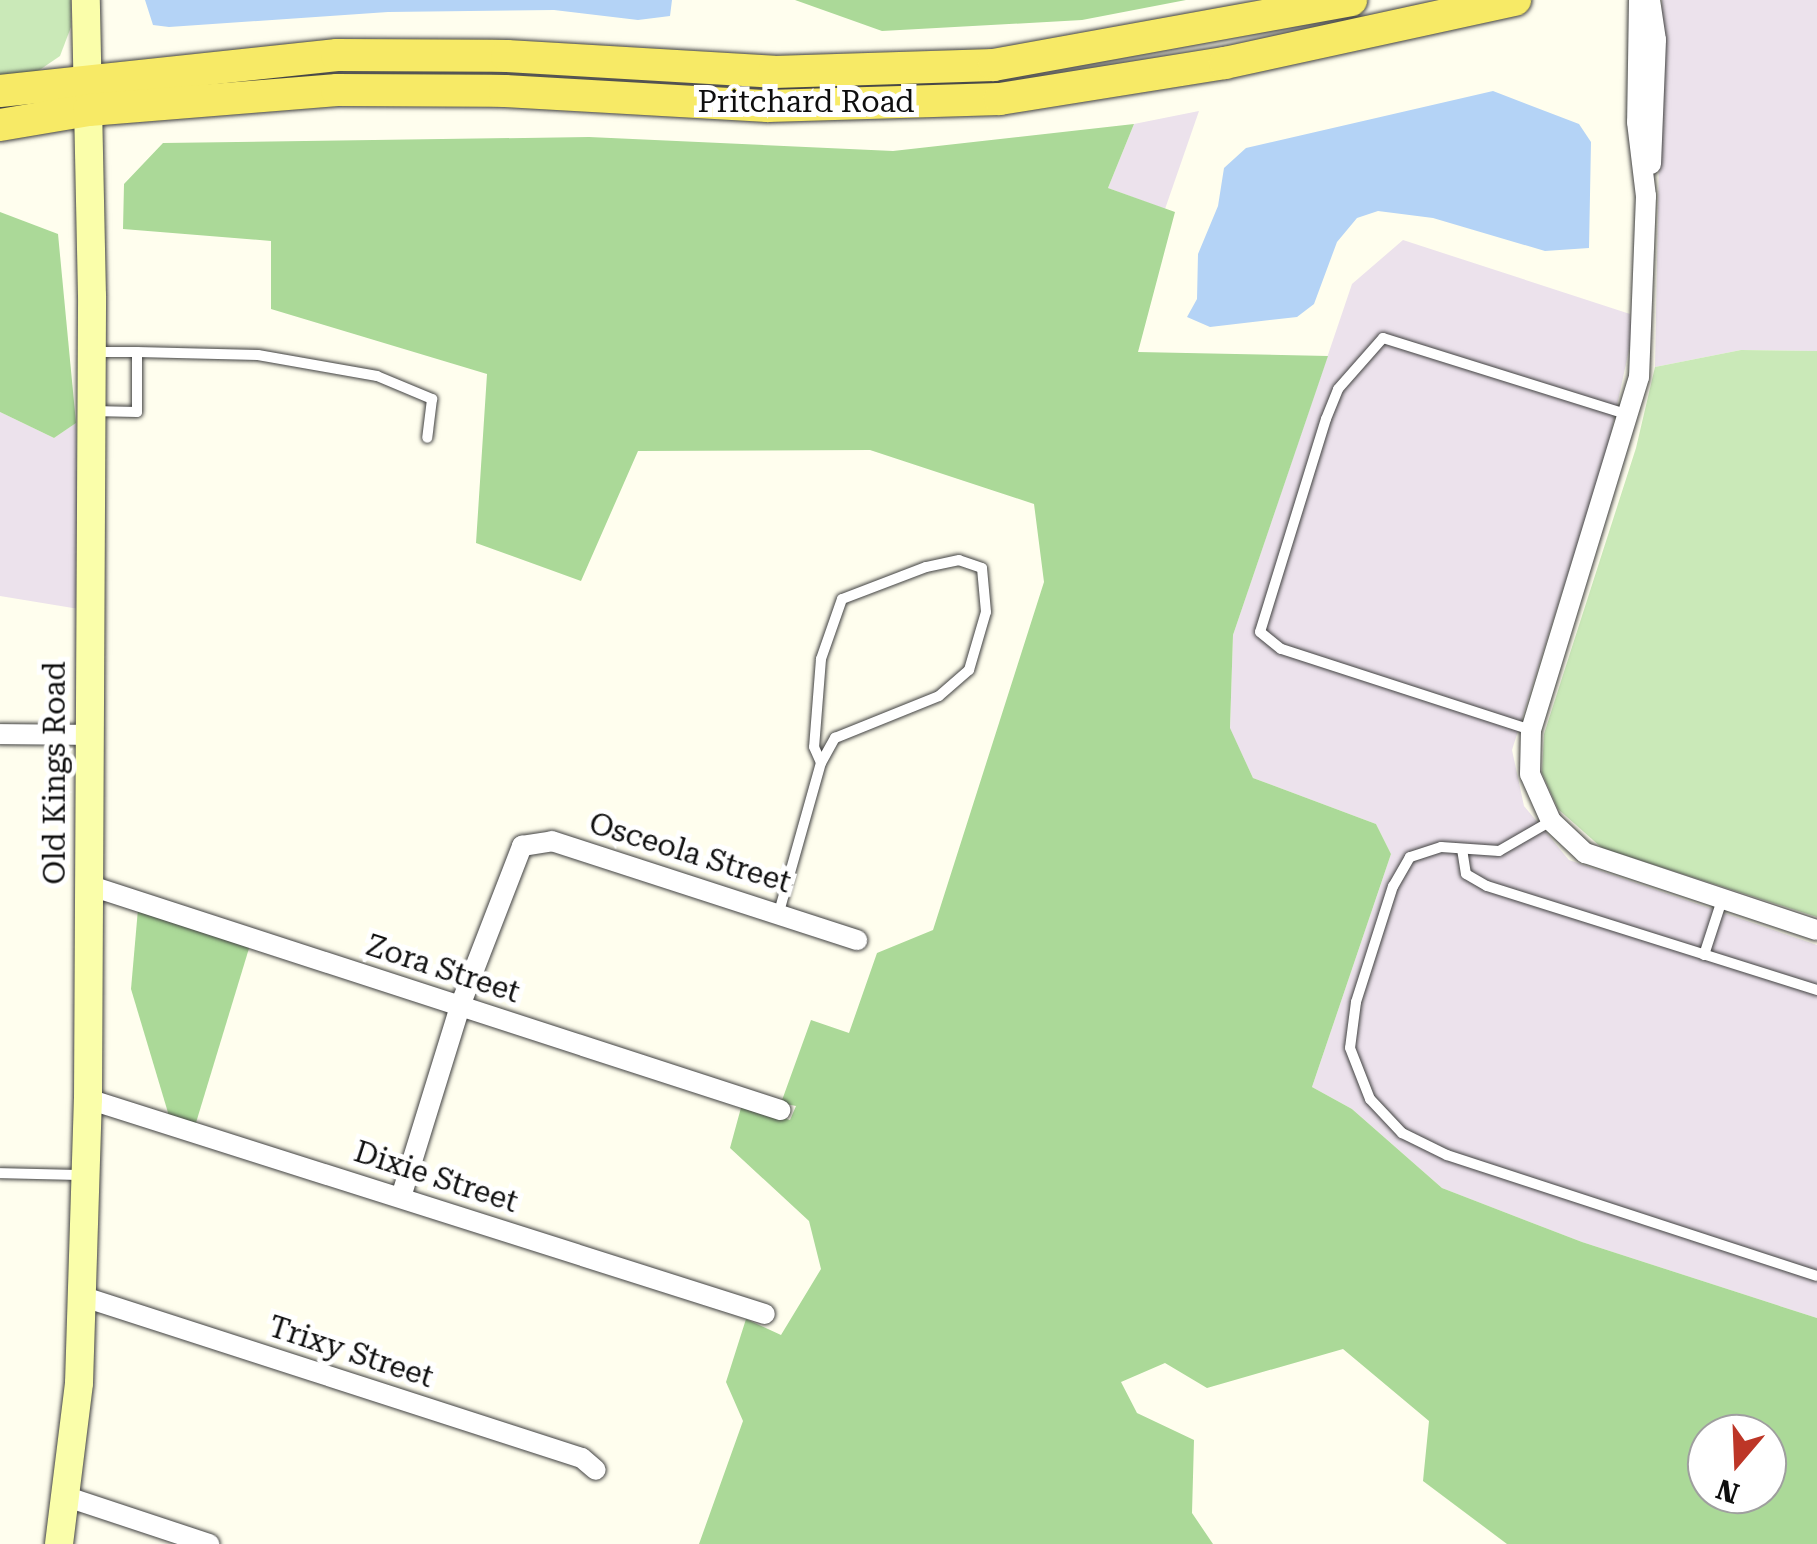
<!DOCTYPE html>
<html>
<head>
<meta charset="utf-8">
<style>
  body { margin:0 }
  #map { position:relative; width:1817px; height:1544px; overflow:hidden; background:#fffeee; font-family:"Roboto Serif",serif }
  div>[style] { position:absolute }
  .industrial>* { inset:0; background:#ece2ec }
  .green>* { inset:0; background:#cae9b8 }
  .forest>* { inset:0; background:#abd998 }
  .water>* { inset:0; background:#b4d3f6 }
  .roads { filter:drop-shadow(0 0 2px #414141) drop-shadow(0 0 2px #414141) }
  .lane>* { height:10px; margin:-5px; padding:0 5px; transform-origin:5px; border-radius:5px; background:#fff }
  .street>* { height:20px; margin:-10px; padding:0 10px; transform-origin:10px; border-radius:10px; background:#fff }
  .secondary>* { height:28px; margin:-14px; padding:0 14px; transform-origin:14px; border-radius:14px; background:#fafeaa }
  .primary>* { height:32px; margin:-16px; padding:0 16px; transform-origin:16px; border-radius:16px; background:#f7ea66 }
  span { translate:-50% -50%; white-space:nowrap; text-align:center; line-height:1.15; -webkit-text-stroke:10px #fff; paint-order:stroke }
  .street-label { font-size:30px; color:#0e0e0e }
  .north { position:absolute; left:1687px; top:1414px; width:100px; height:100px; box-sizing:border-box; background:#fff; border:2px solid #9f9f9f; border-radius:50%; rotate:199deg; font-size:28px; font-weight:700; line-height:40px; text-align:center; color:#0e0e0e }
  .north::after { content:''; display:block; margin:auto; width:35px; height:45px; background:#bd3627; clip-path:polygon(50% 0,100% 100%,50% 72%,0 100%) }
</style>
</head>
<body>
<div id="map">
  <div class="industrial">
    <i style="clip-path:polygon(1662px 0,1817px 0,1817px 351px,1741px 350px,1655px 367px)"></i>
    <i style="clip-path:polygon(1199px 111px,1165px 209px,1108px 188px,1134px 124px)"></i>
    <i style="clip-path:polygon(1403px 240px,1630px 314px,1632px 336px,1608px 447px,1512px 750px,1524px 806px,1569px 860px,1817px 945px,1817px 1318px,1582px 1242px,1442px 1188px,1352px 1109px,1312px 1087px,1391px 854px,1376px 824px,1253px 778px,1230px 729px,1233px 635px,1352px 284px)"></i>
    <i style="clip-path:polygon(0 412px,54px 438px,76px 423px,79px 609px,0 596px)"></i>
  </div>
  <div class="green">
    <i style="clip-path:polygon(0 0,71px 0,71px 27px,60px 56px,38px 71px,0 78px)"></i>
    <i style="clip-path:polygon(1741px 350px,1817px 351px,1817px 917px,1602px 848px,1558px 809px,1542px 773px,1544px 734px,1636px 448px,1655px 367px)"></i>
  </div>
  <div class="forest">
    <i style="clip-path:polygon(795px 0,1186px 0,1082px 20px,882px 31px)"></i>
    <i style="clip-path:polygon(evenodd,1134px 124px,1108px 188px,1175px 212px,1138px 352px,1328px 356px,1233px 635px,1230px 728px,1253px 778px,1376px 824px,1391px 854px,1312px 1087px,1352px 1109px,1442px 1188px,1582px 1242px,1817px 1318px,1817px 1544px,1507px 1544px,1423px 1481px,1429px 1421px,1343px 1349px,1207px 1388px,1165px 1363px,1121px 1382px,1137px 1413px,1194px 1440px,1192px 1513px,1213px 1544px,699px 1544px,743px 1421px,726px 1382px,746px 1319px,781px 1335px,821px 1269px,809px 1221px,730px 1148px,742px 1104px,790px 1120px,796px 1106px,781px 1103px,811px 1020px,849px 1033px,877px 953px,933px 930px,1044px 582px,1034px 504px,870px 450px,638px 451px,581px 581px,476px 543px,487px 374px,271px 309px,271px 241px,123px 229px,124px 184px,163px 143px,589px 137px,893px 151px,1134px 124px,1707px 1434px,1767px 1434px,1767px 1494px,1707px 1494px,1707px 1434px)"></i>
    <i style="clip-path:polygon(0 212px,58px 234px,76px 423px,54px 438px,0 412px)"></i>
    <i style="clip-path:polygon(138px 909px,250px 945px,195px 1126px,169px 1116px,131px 989px)"></i>
  </div>
  <div class="water">
    <i style="clip-path:polygon(145px 0,672px 0,670px 16px,638px 20px,554px 10px,388px 12px,169px 27px,153px 25px)"></i>
    <i style="clip-path:polygon(1493px 91px,1579px 124px,1591px 142px,1589px 248px,1545px 251px,1433px 218px,1378px 211px,1357px 218px,1337px 242px,1314px 304px,1297px 317px,1210px 327px,1187px 317px,1197px 299px,1198px 254px,1218px 206px,1224px 168px,1246px 148px)"></i>
  </div>
  <div class="roads">
    <div class="lane">
      <i style="left:137px;top:352px;width:121px;rotate:1.4deg"></i>
      <i style="left:258px;top:355px;width:121px;rotate:10deg"></i>
      <i style="left:377px;top:376px;width:60px;rotate:22.7deg"></i>
      <i style="left:432px;top:399px;width:39px;rotate:97deg"></i>
      <i style="left:92px;top:411px;width:45px;rotate:1.3deg"></i>
      <i style="left:137px;top:412px;width:60px;rotate:-90deg"></i>
      <i style="left:137px;top:352px;width:42px;rotate:180deg"></i>
      <i style="left:1531px;top:730px;width:263px;rotate:-162deg"></i>
      <i style="left:1281px;top:649px;width:27px;rotate:-141deg"></i>
      <i style="left:1260px;top:632px;width:223px;rotate:-72.8deg"></i>
      <i style="left:1326px;top:419px;width:32px;rotate:-68deg"></i>
      <i style="left:1338px;top:389px;width:68px;rotate:-48.6deg"></i>
      <i style="left:1383px;top:338px;width:257px;rotate:17.4deg"></i>
      <i style="left:1551px;top:821px;width:60px;rotate:150deg"></i>
      <i style="left:1499px;top:851px;width:58px;rotate:-176.1deg"></i>
      <i style="left:1441px;top:847px;width:33px;rotate:162deg"></i>
      <i style="left:1410px;top:857px;width:34px;rotate:120deg"></i>
      <i style="left:1393px;top:886px;width:122px;rotate:107.7deg"></i>
      <i style="left:1356px;top:1002px;width:46px;rotate:97.4deg"></i>
      <i style="left:1350px;top:1048px;width:55px;rotate:68.6deg"></i>
      <i style="left:1370px;top:1099px;width:47px;rotate:46.7deg"></i>
      <i style="left:1402px;top:1133px;width:50px;rotate:26.1deg"></i>
      <i style="left:1447px;top:1155px;width:389px;rotate:18.1deg"></i>
      <i style="left:1462px;top:849px;width:25px;rotate:81deg"></i>
      <i style="left:1466px;top:874px;width:24px;rotate:30deg"></i>
      <i style="left:1487px;top:886px;width:346px;rotate:17.5deg"></i>
      <i style="left:779px;top:912px;width:155px;rotate:-74.3deg"></i>
      <i style="left:821px;top:763px;width:29px;rotate:-61deg"></i>
      <i style="left:835px;top:738px;width:112px;rotate:-22deg"></i>
      <i style="left:939px;top:696px;width:40px;rotate:-41deg"></i>
      <i style="left:969px;top:670px;width:60px;rotate:-73.7deg"></i>
      <i style="left:986px;top:612px;width:44px;rotate:-95.2deg"></i>
      <i style="left:982px;top:568px;width:24px;rotate:-161deg"></i>
      <i style="left:959px;top:560px;width:34px;rotate:168deg"></i>
      <i style="left:926px;top:567px;width:90px;rotate:159.1deg"></i>
      <i style="left:842px;top:599px;width:64px;rotate:109.3deg"></i>
      <i style="left:821px;top:659px;width:88px;rotate:94.5deg"></i>
      <i style="left:814px;top:747px;width:17px;rotate:66deg"></i>
      <i style="left:1704px;top:955px;width:58px;rotate:-71.9deg"></i>
      <i style="left:0;top:1173px;width:84px;rotate:1.4deg"></i>
    </div>
    <div class="street">
      <i style="left:1639px;top:0;width:122px;rotate:90.9deg"></i>
      <i style="left:1637px;top:122px;width:75px;rotate:83.1deg"></i>
      <i style="left:1646px;top:196px;width:181px;rotate:92.2deg"></i>
      <i style="left:1639px;top:377px;width:369px;rotate:107deg"></i>
      <i style="left:1531px;top:730px;width:44px;rotate:91.3deg"></i>
      <i style="left:1530px;top:774px;width:51px;rotate:65.9deg"></i>
      <i style="left:1551px;top:821px;width:47px;rotate:43.3deg"></i>
      <i style="left:1585px;top:853px;width:244px;rotate:18.4deg"></i>
      <i style="left:1650px;top:0;width:40px;rotate:81.5deg"></i>
      <i style="left:1656px;top:40px;width:124px;rotate:92.3deg"></i>
      <i style="left:0;top:734px;width:89px;rotate:0.6deg"></i>
      <i style="left:88px;top:885px;width:728px;rotate:18.01deg"></i>
      <i style="left:88px;top:1099px;width:710px;rotate:17.62deg"></i>
      <i style="left:401px;top:1197px;width:200px;rotate:-72.8deg"></i>
      <i style="left:460px;top:1006px;width:172px;rotate:-68.8deg"></i>
      <i style="left:522px;top:846px;width:30px;rotate:-9deg"></i>
      <i style="left:552px;top:841px;width:321px;rotate:18deg"></i>
      <i style="left:84px;top:1297px;width:523px;rotate:17.92deg"></i>
      <i style="left:582px;top:1458px;width:18px;rotate:41deg"></i>
      <i style="left:67px;top:1497px;width:150px;rotate:18.3deg"></i>
    </div>
    <div class="secondary">
      <i style="left:59px;top:1544px;width:162px;rotate:-82.9deg"></i>
      <i style="left:79px;top:1383px;width:284px;rotate:-88.2deg"></i>
      <i style="left:88px;top:1099px;width:803px;rotate:-89.71deg"></i>
      <i style="left:92px;top:296px;width:296px;rotate:-91.2deg"></i>
    </div>
    <div class="primary">
      <i style="left:0;top:91px;width:339px;rotate:-6.1deg"></i>
      <i style="left:337px;top:55px;width:170px;rotate:0.3deg"></i>
      <i style="left:507px;top:56px;width:267px;rotate:3.4deg"></i>
      <i style="left:774px;top:72px;width:220px;rotate:-1.8deg"></i>
      <i style="left:994px;top:65px;width:363px;rotate:-10.3deg"></i>
      <i style="left:0;top:125px;width:90px;rotate:-9.6deg"></i>
      <i style="left:89px;top:110px;width:249px;rotate:-4.6deg"></i>
      <i style="left:337px;top:90px;width:168px;rotate:0.3deg"></i>
      <i style="left:505px;top:91px;width:263px;rotate:3.3deg"></i>
      <i style="left:768px;top:106px;width:232px;rotate:-1.7deg"></i>
      <i style="left:1000px;top:99px;width:228px;rotate:-9.1deg"></i>
      <i style="left:1225px;top:63px;width:297px;rotate:-12.3deg"></i>
    </div>
  </div>
  <div class="street-label">
    <span style="left:806px;top:102px">Pritchard Road</span>
    <span style="left:55px;top:773px;rotate:-90deg">Old Kings Road</span>
    <span style="left:690px;top:853px;rotate:17deg">Osceola Street</span>
    <span style="left:443px;top:969px;rotate:18deg">Zora Street</span>
    <span style="left:436px;top:1177px;rotate:18deg">Dixie Street</span>
    <span style="left:351px;top:1352px;rotate:18deg">Trixy Street</span>
  </div>
  <div class="north">N</div>
</div>
</body>
</html>
